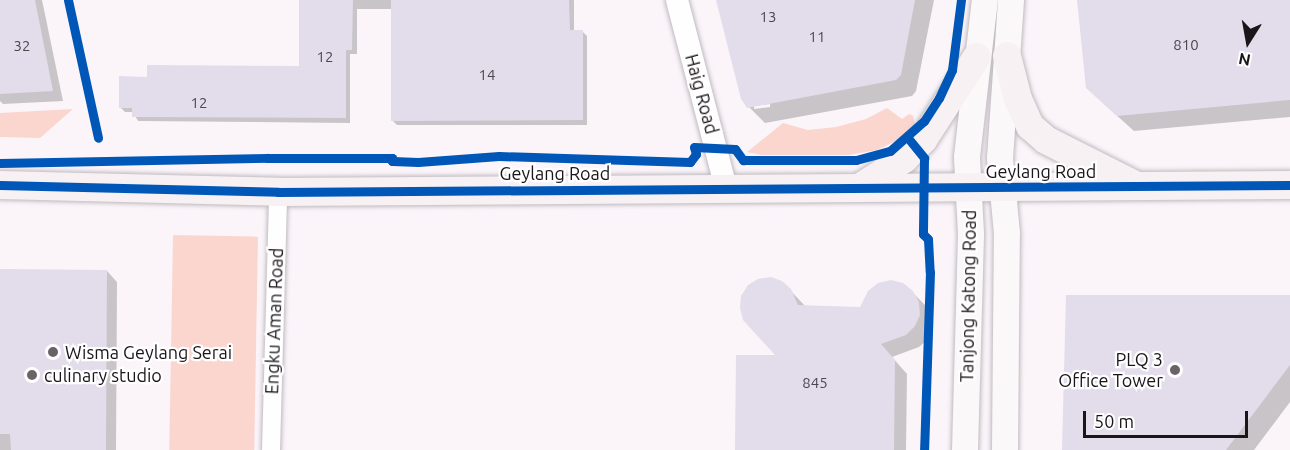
<!DOCTYPE html>
<html>
<head>
<meta charset="utf-8">
<style>
  body { margin:0 }
  #map { position:relative; width:1290px; height:450px; overflow:hidden; background:#fbf5fa; font-family:Ubuntu,sans-serif }
  div>[style] { position:absolute }
  .green>* { inset:0; background:#fbd6cf; transform-origin:0 0 }
  .shadow>* { inset:0; background:#0003 }
  .building>* { inset:0; background:#e2dceb }
  .roads { filter:drop-shadow(0 0 2px #c0bbc0) drop-shadow(0 0 2px #c0bbc0) }
  .minor>* { height:18px; margin:-9px; padding:0 9px; transform-origin:9px; border-radius:9px; background:#fefefe }
  .tertiary>* { height:22px; margin:-11px; padding:0 11px; transform-origin:11px; border-radius:11px; background:#fefefe }
  .secondary>* { height:26px; margin:-13px; padding:0 13px; transform-origin:13px; border-radius:13px; background:#fbf8f9 }
  .primary>* { height:28px; margin:-14px; padding:0 14px; transform-origin:14px; border-radius:14px; background:#f8f1f3 }
  .cycleway>* { height:9px; margin:-4.5px; padding:0 4.5px; transform-origin:4.5px; border-radius:4.5px; background:#0057b8 }
  .dots>* { width:16px; height:16px; translate:-50% -50%; box-sizing:border-box; border:3px solid #fff; border-radius:50% }
  span { translate:-50% -50%; white-space:nowrap; text-align:center; line-height:1.15; -webkit-text-stroke:4.5px #fff; paint-order:stroke }
  .number-label { font-size:15px; color:#4c474e }
  .number-label span { -webkit-text-stroke-width:0 }
  .street-label { font-size:18px; color:#1a1519 }
  .poi-label { font-size:18px; color:#1a1519 }
  .left { translate:0 -50%; text-align:left }
  .right { translate:-100% -50%; text-align:right }
  .north { position:absolute; left:1218px; top:12px; width:60px; height:60px; -webkit-text-stroke:4px #fff; paint-order:stroke; rotate:191deg; font-size:16px; font-weight:700; line-height:24px; text-align:center; color:#1a1519 }
  .north::after { content:''; display:block; margin:auto; width:21px; height:27px; background:#1a1519; clip-path:polygon(50% 0,100% 100%,50% 72%,0 100%) }
  .scale { position:absolute; left:1083px; top:411px; width:165px; height:27px; box-sizing:border-box; border:3px solid #1a1519; border-top:0; padding-left:8px; font-size:18px; line-height:21px; white-space:nowrap; color:#1a1519; -webkit-text-stroke:4px #fff; paint-order:stroke }
</style>
</head>
<body>
<div id="map">
  <div class="green">
    <i style="clip-path:polygon(887px 108px,902px 119px,909px 114px,913px 116px,916px 127px,900px 139px,877px 150px,849px 155px,761px 155px,747px 152px,783px 123px,808px 130px,836px 127px,866px 119px)"></i>
    <i style="clip-path:polygon(73px 109px,40px 138px,0 137px,0 113px)"></i>
    <i style="left:173px;top:235px;width:85px;height:215px;rotate:1deg"></i>
  </div>
  <div class="shadow">
    <i style="clip-path:polygon(0 0,42px 0,63px 101px,3px 104px,0 101px)"></i>
    <i style="clip-path:polygon(299px 0,574px 0,574px 31px,582px 31px,587px 36px,587px 125px,397px 125px,392px 120px,392px 9px,357px 9px,357px 54px,350px 54px,350px 123px,138px 121px,133px 112px,125px 112px,121px 108px,149px 78px,300px 67px)"></i>
    <i style="clip-path:polygon(evenodd,717px 0,934px 0,916px 91px,912px 96px,765px 123px,749px 107px,717px 0,770px 104px,770px 107px,754px 109px,754px 106px,770px 104px)"></i>
    <i style="clip-path:polygon(1080px 0,1290px 0,1290px 117px,1134px 131px,1104px 104px)"></i>
    <i style="clip-path:polygon(0 271px,107px 271px,117px 282px,116px 450px,0 450px)"></i>
    <i style="clip-path:polygon(790px 290px,805px 306px,861px 309px,912px 292px,926px 306px,932px 316px,932px 328px,928px 339px,919px 347px,892px 357px,907px 374px,906px 450px,736px 450px,779px 356px)"></i>
    <i style="clip-path:polygon(1290px 297px,1290px 402px,1254px 450px,1064px 450px)"></i>
  </div>
  <div class="building">
    <i style="clip-path:polygon(0 0,35px 0,53px 91px,0 94px)"></i>
    <i style="clip-path:polygon(299px 0,353px 0,352px 50px,346px 50px,346px 118px,132px 117px,132px 108px,119px 108px,119px 76px,147px 77px,147px 65px,299px 66px)"></i>
    <i style="clip-path:polygon(391px 0,569px 0,570px 30px,583px 30px,583px 120px,391px 121px)"></i>
    <i style="clip-path:polygon(716px 0,915px 0,901px 75px,896px 80px,747px 108px,741px 99px)"></i>
    <i style="clip-path:polygon(1077px 0,1290px 0,1290px 100px,1117px 116px,1086px 88px)"></i>
    <i style="clip-path:polygon(0 269px,107px 270px,106px 450px,11px 450px,10px 434px,0 434px)"></i>
    <i style="clip-path:polygon(771px 277px,782px 281px,791px 289px,798px 305px,860px 307px,868px 291px,878px 283px,891px 280px,903px 283px,913px 291px,919px 302px,920px 315px,915px 326px,906px 335px,881px 344px,895px 360px,894px 450px,735px 450px,736px 355px,775px 355px,743px 320px,740px 308px,741px 296px,748px 285px,758px 279px)"></i>
    <i style="clip-path:polygon(1066px 295px,1290px 295px,1290px 365px,1226px 450px,1062px 450px)"></i>
  </div>
  <div class="roads">
    <div class="minor">
      <i style="left:271px;top:450px;width:258px;rotate:-88.4deg"></i>
    </div>
    <div class="tertiary">
      <i style="left:677px;top:0;width:194px;rotate:75.4deg"></i>
    </div>
    <div class="secondary">
      <i style="left:965px;top:450px;width:216px;rotate:-88.4deg"></i>
      <i style="left:971px;top:234px;width:77px;rotate:-93deg"></i>
      <i style="left:967px;top:157px;width:158px;rotate:-83.5deg"></i>
      <i style="left:1005px;top:450px;width:216px;rotate:-89.5deg"></i>
      <i style="left:1007px;top:234px;width:76px;rotate:-95.3deg"></i>
      <i style="left:1000px;top:158px;width:158px;rotate:-86deg"></i>
    </div>
    <div class="primary">
      <i style="left:1007px;top:56px;width:44px;rotate:75.7deg"></i>
      <i style="left:1018px;top:99px;width:30px;rotate:66deg"></i>
      <i style="left:1030px;top:126px;width:21px;rotate:41deg"></i>
      <i style="left:1046px;top:140px;width:97px;rotate:26.8deg"></i>
      <i style="left:0;top:185px;width:278px;rotate:1.4deg"></i>
      <i style="left:278px;top:192px;width:1012px;rotate:-0.4deg"></i>
      <i style="left:859px;top:188px;width:54px;rotate:-32.8deg"></i>
      <i style="left:904px;top:159px;width:27px;rotate:-45deg"></i>
      <i style="left:923px;top:140px;width:99px;rotate:-57deg"></i>
    </div>
  </div>
  <div class="cycleway">
    <i style="left:68px;top:0;width:141px;rotate:77.7deg"></i>
    <i style="left:908px;top:138px;width:26px;rotate:51deg"></i>
    <i style="left:924px;top:158px;width:76px;rotate:90.8deg"></i>
    <i style="left:923px;top:234px;width:7px;rotate:45deg"></i>
    <i style="left:928px;top:239px;width:33px;rotate:87deg"></i>
    <i style="left:930px;top:272px;width:178px;rotate:91.9deg"></i>
    <i style="left:0;top:163px;width:267px;rotate:-1.1deg"></i>
    <i style="left:267px;top:158px;width:125px"></i>
    <i style="left:392px;top:158px;width:3px;rotate:90deg"></i>
    <i style="left:392px;top:161px;width:26px;rotate:2deg"></i>
    <i style="left:418px;top:162px;width:81px;rotate:-4.2deg"></i>
    <i style="left:499px;top:156px;width:191px;rotate:1.8deg"></i>
    <i style="left:690px;top:162px;width:10px;rotate:-53deg"></i>
    <i style="left:696px;top:154px;width:7px;rotate:-106deg"></i>
    <i style="left:694px;top:147px;width:41px;rotate:2.8deg"></i>
    <i style="left:735px;top:149px;width:14px;rotate:54deg"></i>
    <i style="left:743px;top:160px;width:113px"></i>
    <i style="left:856px;top:160px;width:35px;rotate:-15deg"></i>
    <i style="left:890px;top:151px;width:45px;rotate:-41.4deg"></i>
    <i style="left:924px;top:121px;width:27px;rotate:-57deg"></i>
    <i style="left:939px;top:98px;width:31px;rotate:-65deg"></i>
    <i style="left:952px;top:70px;width:71px;rotate:-82.7deg"></i>
    <i style="left:0;top:185px;width:278px;rotate:1.4deg"></i>
    <i style="left:278px;top:192px;width:1012px;rotate:-0.4deg"></i>
  </div>
  <div class="dots">
    <i style="left:53px;top:352px;background:#696368"></i>
    <i style="left:1175px;top:370px;background:#696368"></i>
    <i style="left:32px;top:375px;background:#696368"></i>
  </div>
  <div class="number-label">
    <span style="left:768px;top:17px">13</span>
    <span style="left:817px;top:37px">11</span>
    <span style="left:1186px;top:45px">810</span>
    <span style="left:22px;top:46px">32</span>
    <span style="left:325px;top:57px">12</span>
    <span style="left:487px;top:75px">14</span>
    <span style="left:199px;top:103px">12</span>
    <span style="left:815px;top:383px">845</span>
  </div>
  <div class="street-label">
    <span style="left:702px;top:94px;rotate:75deg">Haig Road</span>
    <span style="left:1041px;top:171px">Geylang Road</span>
    <span style="left:555px;top:173px">Geylang Road</span>
    <span style="left:968px;top:296px;rotate:-89deg">Tanjong Katong Road</span>
    <span style="left:274px;top:321px;rotate:-88deg">Engku Aman Road</span>
  </div>
  <div class="poi-label">
    <span class="left" style="left:65px;top:352px">Wisma Geylang Serai</span>
    <span class="right" style="left:1163px;top:370px">PLQ 3<br>Office Tower</span>
    <span class="left" style="left:44px;top:375px">culinary studio</span>
  </div>
  <div class="north">N</div>
  <div class="scale">50 m</div>
</div>
</body>
</html>
